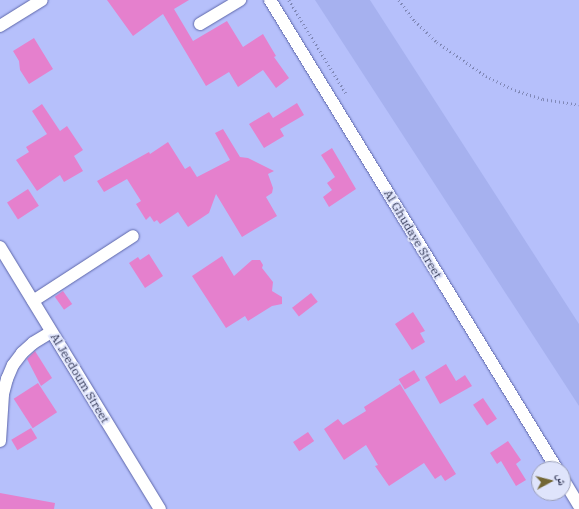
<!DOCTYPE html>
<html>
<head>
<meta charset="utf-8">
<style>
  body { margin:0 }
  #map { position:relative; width:579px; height:509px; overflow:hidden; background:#b6c0fb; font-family:"IBM Plex Serif","Noto Naskh Arabic",serif }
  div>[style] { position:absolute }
  .built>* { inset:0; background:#a6b1ef }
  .building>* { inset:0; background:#e580cd; transform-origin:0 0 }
  .path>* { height:2.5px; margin-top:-1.25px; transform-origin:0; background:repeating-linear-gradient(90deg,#8088b7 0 1px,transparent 0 4px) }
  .roads { filter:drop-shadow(0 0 1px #5e67aa) drop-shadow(0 0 1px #5e67aa) }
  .street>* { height:12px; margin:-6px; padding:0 6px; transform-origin:6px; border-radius:6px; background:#fff }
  span { translate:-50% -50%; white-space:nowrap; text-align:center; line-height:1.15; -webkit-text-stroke:3.5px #dfe4fb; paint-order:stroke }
  .street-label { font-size:12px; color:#353a58 }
  .north { position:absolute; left:531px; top:461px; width:40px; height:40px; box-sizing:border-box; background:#dfe4fb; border:1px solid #9ba0ba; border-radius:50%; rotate:83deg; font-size:11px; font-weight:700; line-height:16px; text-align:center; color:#353a58 }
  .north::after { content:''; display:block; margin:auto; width:14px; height:18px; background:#736734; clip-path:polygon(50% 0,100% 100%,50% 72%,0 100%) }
</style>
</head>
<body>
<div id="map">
  <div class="built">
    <i style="clip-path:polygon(315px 0,370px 0,579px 324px,579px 406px)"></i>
  </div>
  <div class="building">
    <i style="clip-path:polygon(107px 0,189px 0,174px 9px,193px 41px,227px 21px,243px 47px,263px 34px,276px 56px,274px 57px,289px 78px,276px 88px,263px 70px,238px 87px,229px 72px,206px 86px,163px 14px,133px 36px)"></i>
    <i style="clip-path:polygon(34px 38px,53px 69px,29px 84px,20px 70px,19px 61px,13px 51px)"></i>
    <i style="clip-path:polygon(297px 103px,304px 115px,280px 129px,284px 136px,264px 148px,249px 124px,269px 112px,273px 118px)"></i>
    <i style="clip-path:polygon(42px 104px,60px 131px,67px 126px,83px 150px,74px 156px,83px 171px,64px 182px,60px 175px,37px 191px,16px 160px,29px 152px,26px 147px,47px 134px,32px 111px)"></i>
    <i style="clip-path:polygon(223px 129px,240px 157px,248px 158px,274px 171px,268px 174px,273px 188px,272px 193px,266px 197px,277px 216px,242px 237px,216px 194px,209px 213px,188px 227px,178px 212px,160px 224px,157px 220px,154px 222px,150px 216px,146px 220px,136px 204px,141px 201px,127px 179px,104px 192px,97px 181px,149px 152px,150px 154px,168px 142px,185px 169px,190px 166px,197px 177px,230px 160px,215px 133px)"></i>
    <i style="clip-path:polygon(332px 148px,356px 189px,329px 207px,323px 197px,332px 190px,327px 183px,335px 177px,321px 155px)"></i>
    <i style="left:28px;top:189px;width:20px;height:25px;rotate:57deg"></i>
    <i style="clip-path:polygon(149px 254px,163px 276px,145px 288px,129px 263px,138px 257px,140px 260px)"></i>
    <i style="clip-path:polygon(222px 256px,234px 276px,252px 260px,260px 260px,263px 265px,262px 268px,273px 282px,272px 291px,282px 297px,282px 304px,272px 306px,248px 321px,245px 316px,226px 328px,192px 276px)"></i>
    <i style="left:63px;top:291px;width:16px;height:10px;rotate:55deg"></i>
    <i style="left:311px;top:293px;width:11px;height:24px;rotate:52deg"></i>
    <i style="clip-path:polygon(413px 312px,425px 331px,420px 333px,425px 342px,412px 350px,395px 324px)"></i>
    <i style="clip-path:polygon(35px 351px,52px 378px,41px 386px,27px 359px)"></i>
    <i style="clip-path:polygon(446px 364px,456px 381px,465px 375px,472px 386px,440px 404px,425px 377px)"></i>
    <i style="left:414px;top:370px;width:12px;height:18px;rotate:59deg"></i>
    <i style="left:38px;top:383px;width:35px;height:29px;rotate:57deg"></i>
    <i style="clip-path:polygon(400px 384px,456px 474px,445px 481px,441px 475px,435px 479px,424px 463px,389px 486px,375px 466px,378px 465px,366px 445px,344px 460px,324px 429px,338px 419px,343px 425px,366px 411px,364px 407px)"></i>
    <i style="left:483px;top:398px;width:25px;height:12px;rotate:56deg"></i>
    <i style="left:31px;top:428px;width:12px;height:23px;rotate:59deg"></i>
    <i style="left:308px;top:432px;width:11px;height:18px;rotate:56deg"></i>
    <i style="clip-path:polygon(508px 441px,521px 460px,516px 464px,526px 480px,516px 486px,501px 461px,497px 464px,490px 453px)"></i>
    <i style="clip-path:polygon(0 493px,55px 503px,54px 509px,0 509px)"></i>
  </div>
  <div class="path">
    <i style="left:289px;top:0;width:111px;rotate:58.6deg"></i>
    <i style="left:399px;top:0;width:26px;rotate:53deg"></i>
    <i style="left:415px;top:21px;width:30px;rotate:44deg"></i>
    <i style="left:437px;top:42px;width:60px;rotate:34.8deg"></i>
    <i style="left:486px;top:76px;width:32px;rotate:26deg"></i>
    <i style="left:515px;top:90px;width:29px;rotate:18deg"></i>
    <i style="left:543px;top:99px;width:36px;rotate:9deg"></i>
  </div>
  <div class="roads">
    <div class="street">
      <i style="left:270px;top:0;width:550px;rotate:58.54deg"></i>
      <i style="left:200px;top:24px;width:47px;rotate:-31deg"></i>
      <i style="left:0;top:26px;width:49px;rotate:-31.8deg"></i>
      <i style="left:0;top:247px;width:307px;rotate:58.6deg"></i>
      <i style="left:33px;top:301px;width:119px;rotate:-33deg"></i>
      <i style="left:0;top:441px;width:47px;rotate:-86.3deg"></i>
      <i style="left:3px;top:394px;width:16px;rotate:-75deg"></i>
      <i style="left:7px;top:379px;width:15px;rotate:-67deg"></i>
      <i style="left:13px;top:365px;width:15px;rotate:-53deg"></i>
      <i style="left:22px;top:353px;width:15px;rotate:-42deg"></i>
      <i style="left:33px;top:343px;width:21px;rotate:-31deg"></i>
      <i style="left:563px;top:479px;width:31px;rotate:59deg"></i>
    </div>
  </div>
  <div class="street-label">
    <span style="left:413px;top:234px;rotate:59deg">Al Ghudaye Street</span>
    <span style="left:80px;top:378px;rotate:59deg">Al Jeedoum Street</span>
  </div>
  <div class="north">ش</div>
</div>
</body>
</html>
